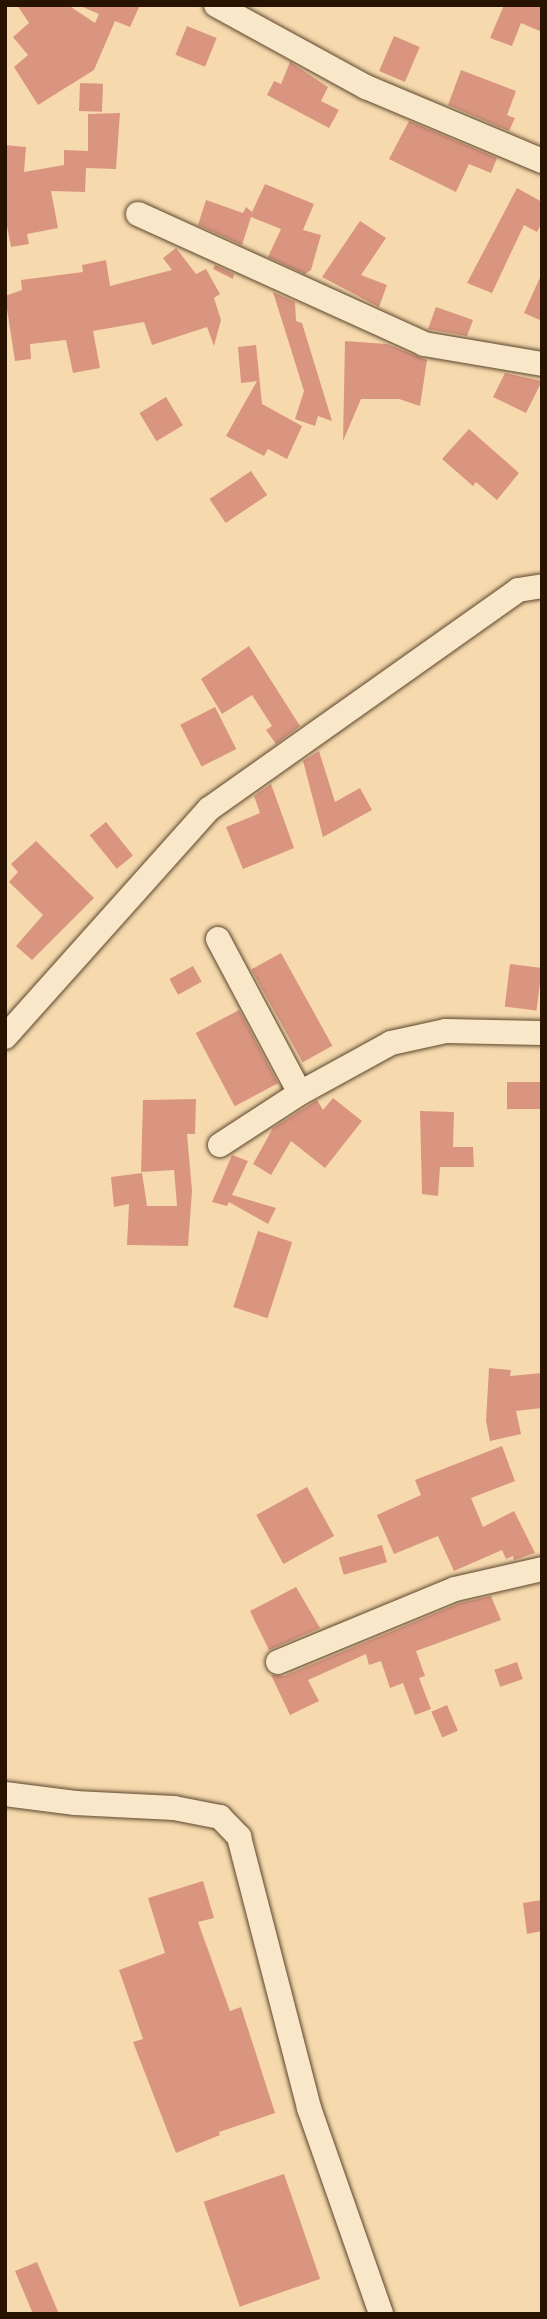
<!DOCTYPE html>
<html>
<head>
<meta charset="utf-8">
<style>
  body { margin:0 }
  #map { position:relative; width:547px; height:2319px; overflow:hidden; background:#f6daae; font-family:Cardo,serif }
  div>[style] { position:absolute }
  .building>* { inset:0; background:#da9580; transform-origin:0 0 }
  .roads { filter:drop-shadow(0 0 2px #5c452c) drop-shadow(0 0 2px #5c452c) }
  .street>* { height:24px; margin:-12px; padding:0 12px; transform-origin:12px; border-radius:12px; background:#f9e7ca }
  span { translate:-50% -50%; white-space:nowrap; text-align:center; line-height:1.15; -webkit-text-stroke:6px #f9e7ca; paint-order:stroke }
  .frame { position:absolute; inset:0; border:7px solid #281300; pointer-events:none }
</style>
</head>
<body>
<div id="map">
  <div class="building">
    <i style="clip-path:polygon(17px 5px,68px 5px,95px 23px,99px 14px,78px 5px,140px 5px,130px 27px,115px 21px,94px 70px,38px 105px,14px 67px,28px 55px,13px 37px,29px 23px)"></i>
    <i style="clip-path:polygon(504px 5px,542px 5px,542px 32px,521px 23px,512px 46px,490px 38px)"></i>
    <i style="left:187px;top:26px;width:32px;height:31px;rotate:22deg"></i>
    <i style="left:394px;top:36px;width:28px;height:38px;rotate:23deg"></i>
    <i style="clip-path:polygon(290px 62px,328px 87px,321px 101px,339px 110px,329px 128px,267px 95px,274px 81px,281px 84px)"></i>
    <i style="clip-path:polygon(461px 70px,516px 91px,507px 115px,515px 118px,509px 131px,448px 105px)"></i>
    <i style="left:80px;top:83px;width:23px;height:28px;rotate:2deg"></i>
    <i style="clip-path:polygon(120px 113px,116px 169px,86px 168px,85px 192px,51px 191px,58px 228px,27px 234px,29px 244px,11px 247px,5px 216px,5px 145px,26px 147px,24px 172px,64px 165px,64px 150px,88px 151px,88px 114px)"></i>
    <i style="clip-path:polygon(409px 121px,497px 158px,491px 173px,469px 164px,456px 192px,389px 159px)"></i>
    <i style="clip-path:polygon(265px 184px,314px 204px,303px 230px,321px 235px,311px 270px,305px 274px,268px 257px,281px 229px,251px 217px,242px 245px,198px 225px,206px 200px,243px 213px,246px 207px,252px 212px)"></i>
    <i style="clip-path:polygon(517px 188px,542px 202px,542px 223px,537px 232px,524px 225px,492px 293px,467px 283px)"></i>
    <i style="clip-path:polygon(360px 221px,386px 238px,361px 275px,387px 285px,379px 307px,322px 277px)"></i>
    <i style="clip-path:polygon(176px 248px,196px 274px,206px 269px,220px 294px,214px 298px,221px 320px,214px 346px,207px 327px,152px 345px,144px 322px,93px 331px,100px 368px,73px 373px,66px 340px,30px 344px,31px 359px,15px 361px,5px 296px,22px 290px,21px 280px,83px 272px,82px 265px,106px 260px,110px 286px,172px 270px,163px 258px)"></i>
    <i style="clip-path:polygon(215px 265px,234px 274px,233px 279px,213px 269px)"></i>
    <i style="clip-path:polygon(542px 273px,542px 321px,524px 313px)"></i>
    <i style="clip-path:polygon(273px 292px,295px 302px,296px 321px,302px 323px,332px 421px,318px 416px,315px 426px,295px 419px,304px 391px)"></i>
    <i style="clip-path:polygon(436px 307px,473px 320px,467px 336px,428px 329px)"></i>
    <i style="clip-path:polygon(345px 341px,387px 344px,427px 360px,420px 406px,399px 399px,361px 399px,343px 441px)"></i>
    <i style="clip-path:polygon(256px 345px,262px 404px,302px 426px,287px 459px,268px 449px,264px 456px,226px 436px,257px 381px,241px 383px,238px 347px)"></i>
    <i style="clip-path:polygon(505px 373px,542px 381px,526px 413px,493px 397px)"></i>
    <i style="left:166px;top:397px;width:33px;height:31px;rotate:59deg"></i>
    <i style="clip-path:polygon(469px 429px,519px 473px,497px 500px,476px 482px,473px 486px,442px 459px)"></i>
    <i style="left:251px;top:471px;width:29px;height:50px;rotate:56deg"></i>
    <i style="clip-path:polygon(249px 646px,300px 726px,276px 744px,266px 730px,272px 726px,252px 695px,222px 714px,201px 679px)"></i>
    <i style="left:215px;top:707px;width:47px;height:39px;rotate:63deg"></i>
    <i style="clip-path:polygon(319px 751px,335px 802px,360px 788px,372px 810px,323px 837px,303px 761px)"></i>
    <i style="clip-path:polygon(271px 784px,294px 848px,243px 869px,226px 827px,260px 813px,254px 796px)"></i>
    <i style="left:106px;top:822px;width:43px;height:21px;rotate:51deg"></i>
    <i style="clip-path:polygon(36px 841px,94px 898px,32px 960px,16px 946px,43px 915px,9px 882px,18px 872px,11px 864px)"></i>
    <i style="left:281px;top:953px;width:106px;height:34px;rotate:61deg"></i>
    <i style="left:510px;top:964px;width:32px;height:43px;rotate:7deg"></i>
    <i style="left:193px;top:966px;width:18px;height:27px;rotate:61deg"></i>
    <i style="left:239px;top:1010px;width:83px;height:49px;rotate:62deg"></i>
    <i style="left:507px;top:1082px;width:35px;height:27px"></i>
    <i style="clip-path:polygon(333px 1098px,362px 1121px,325px 1168px,291px 1141px,271px 1175px,253px 1164px,273px 1128px,317px 1100px,323px 1110px)"></i>
    <i style="clip-path:polygon(196px 1099px,195px 1134px,187px 1134px,192px 1191px,188px 1246px,127px 1245px,129px 1204px,114px 1207px,111px 1177px,142px 1173px,147px 1206px,177px 1206px,174px 1170px,141px 1172px,143px 1100px)"></i>
    <i style="clip-path:polygon(420px 1111px,454px 1112px,453px 1147px,473px 1147px,474px 1167px,440px 1167px,438px 1196px,422px 1194px)"></i>
    <i style="clip-path:polygon(232px 1155px,248px 1161px,232px 1195px,276px 1208px,268px 1224px,229px 1202px,227px 1206px,212px 1202px)"></i>
    <i style="left:258px;top:1231px;width:36px;height:80px;rotate:18deg"></i>
    <i style="clip-path:polygon(489px 1368px,511px 1370px,510px 1376px,542px 1373px,542px 1408px,516px 1411px,521px 1434px,490px 1441px,486px 1421px)"></i>
    <i style="clip-path:polygon(502px 1446px,515px 1481px,471px 1498px,483px 1527px,514px 1511px,535px 1553px,514px 1560px,513px 1556px,506px 1559px,502px 1550px,454px 1571px,438px 1536px,394px 1554px,377px 1515px,421px 1495px,415px 1480px)"></i>
    <i style="left:307px;top:1487px;width:56px;height:58px;rotate:61deg"></i>
    <i style="left:382px;top:1545px;width:18px;height:45px;rotate:74deg"></i>
    <i style="clip-path:polygon(296px 1587px,320px 1628px,269px 1650px,250px 1611px)"></i>
    <i style="clip-path:polygon(491px 1596px,501px 1620px,416px 1651px,425px 1676px,419px 1678px,431px 1709px,415px 1715px,403px 1683px,390px 1688px,381px 1661px,369px 1665px,366px 1654px,308px 1680px,319px 1701px,290px 1715px,271px 1675px,284px 1676px,460px 1603px)"></i>
    <i style="left:517px;top:1662px;width:18px;height:24px;rotate:71deg"></i>
    <i style="left:447px;top:1705px;width:28px;height:17px;rotate:67deg"></i>
    <i style="clip-path:polygon(203px 1881px,214px 1918px,198px 1922px,230px 2011px,241px 2007px,275px 2113px,219px 2132px,220px 2135px,176px 2153px,133px 2042px,143px 2039px,119px 1970px,165px 1953px,148px 1898px)"></i>
    <i style="clip-path:polygon(542px 1900px,542px 1931px,527px 1934px,523px 1903px)"></i>
    <i style="left:284px;top:2174px;width:111px;height:85px;rotate:71deg"></i>
    <i style="clip-path:polygon(37px 2262px,59px 2314px,33px 2314px,15px 2271px)"></i>
  </div>
  <div class="roads">
    <div class="street">
      <i style="left:216px;top:5px;width:171px;rotate:28.7deg"></i>
      <i style="left:366px;top:87px;width:191px;rotate:22.8deg"></i>
      <i style="left:138px;top:214px;width:314px;rotate:24.4deg"></i>
      <i style="left:424px;top:344px;width:120px;rotate:9.6deg"></i>
      <i style="left:218px;top:939px;width:174px;rotate:62deg"></i>
      <i style="left:5px;top:1037px;width:306px;rotate:-48.2deg"></i>
      <i style="left:209px;top:809px;width:379px;rotate:-35.3deg"></i>
      <i style="left:518px;top:590px;width:24px;rotate:-9deg"></i>
      <i style="left:220px;top:1145px;width:95px;rotate:-33deg"></i>
      <i style="left:300px;top:1093px;width:104px;rotate:-28.8deg"></i>
      <i style="left:391px;top:1043px;width:56px;rotate:-12.3deg"></i>
      <i style="left:446px;top:1031px;width:96px;rotate:1.2deg"></i>
      <i style="left:278px;top:1662px;width:191px;rotate:-22.4deg"></i>
      <i style="left:455px;top:1589px;width:89px;rotate:-12.9deg"></i>
      <i style="left:5px;top:1794px;width:71px;rotate:7.3deg"></i>
      <i style="left:75px;top:1803px;width:99px;rotate:2.9deg"></i>
      <i style="left:174px;top:1808px;width:47px;rotate:11.1deg"></i>
      <i style="left:220px;top:1817px;width:28px;rotate:46deg"></i>
      <i style="left:239px;top:1837px;width:280px;rotate:75.5deg"></i>
      <i style="left:309px;top:2108px;width:218px;rotate:70.7deg"></i>
    </div>
  </div>
  <div class="frame"></div>
</div>
</body>
</html>
